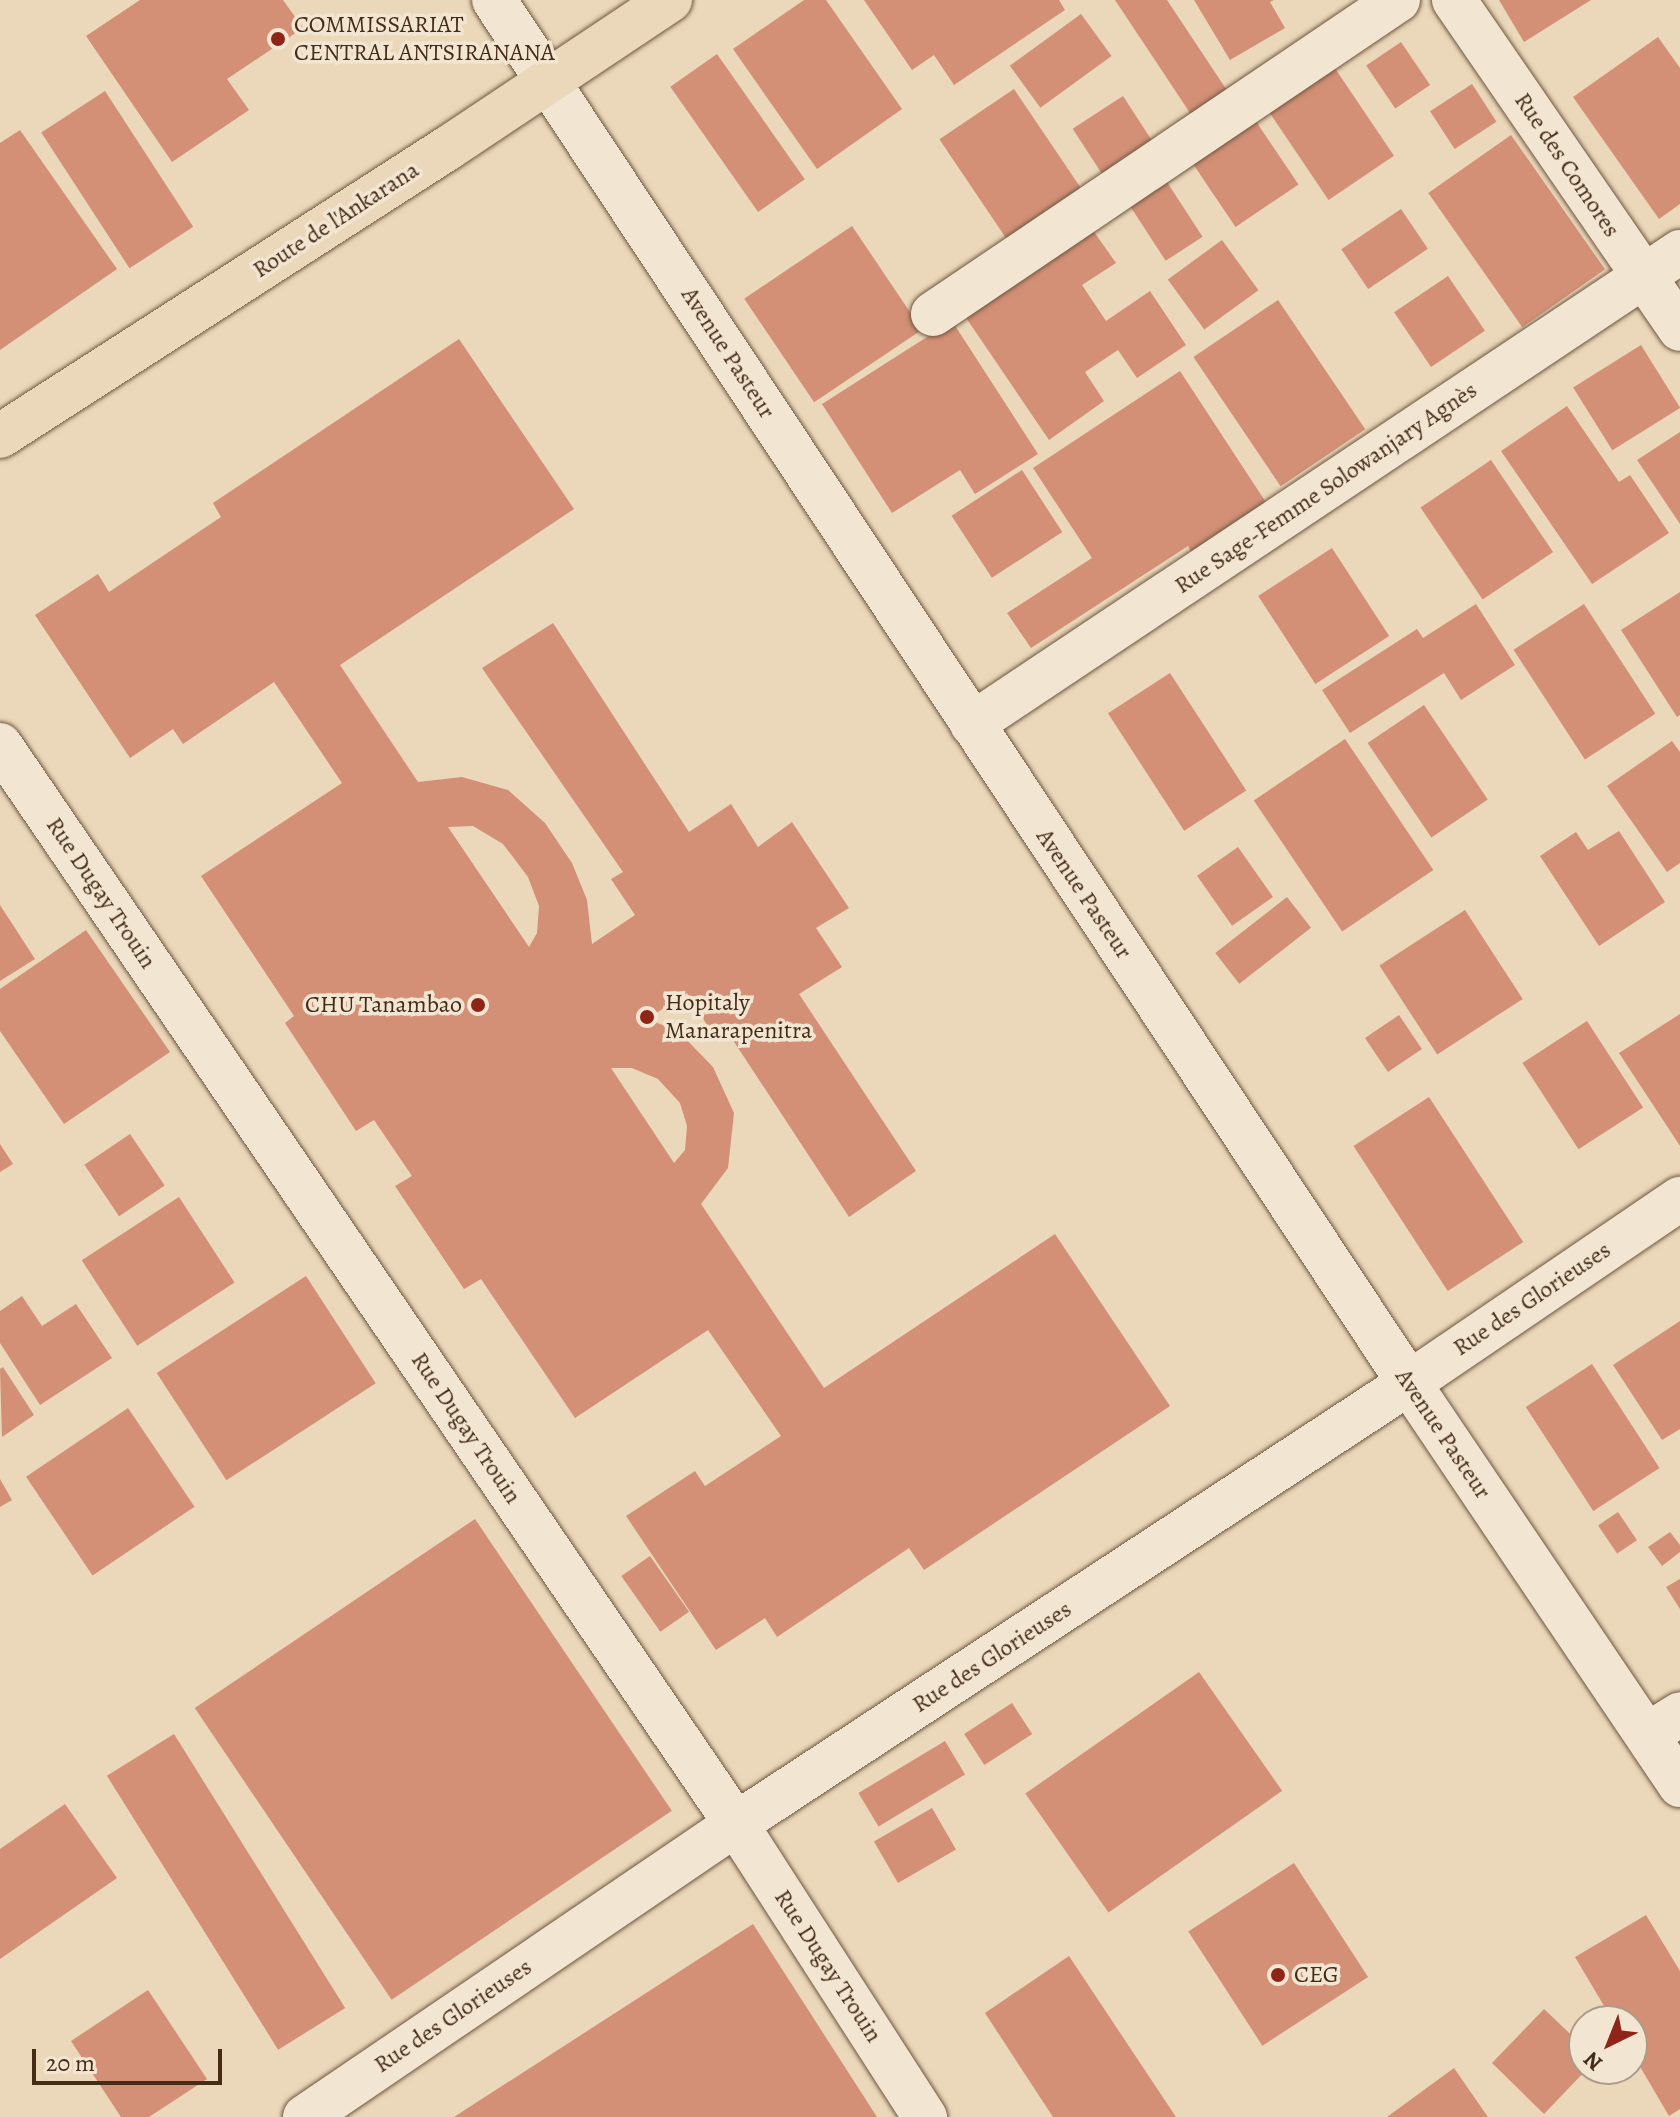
<!DOCTYPE html>
<html>
<head>
<meta charset="utf-8">
<style>
  body { margin:0 }
  #map { position:relative; width:1680px; height:2117px; overflow:hidden; background:#ebd7b9; font-family:Alegreya,serif }
  div>[style] { position:absolute }
  .building>* { inset:0; background:#d39076; transform-origin:0 0 }
  .roads { filter:drop-shadow(0 0 2px #6e5740) drop-shadow(0 0 2px #6e5740) }
  .minor>* { height:44px; margin:-22px; padding:0 22px; transform-origin:22px; border-radius:22px; background:#f2e5d2 }
  .major>* { height:44px; margin:-22px; padding:0 22px; transform-origin:22px; border-radius:22px; background:#ebd7b9 }
  .dots>* { width:22px; height:22px; translate:-50% -50%; box-sizing:border-box; border:4px solid #f2e5d2; border-radius:50% }
  span { translate:-50% -50%; white-space:nowrap; text-align:center; line-height:1.15; -webkit-text-stroke:7px #f2e5d2; paint-order:stroke }
  .poi-label { font-size:24px; color:#452c17 }
  .left { translate:0 -50%; text-align:left }
  .right { translate:-100% -50%; text-align:right }
  .street-label { font-size:24px; color:#452c17 }
  .north { position:absolute; left:1568px; top:2005px; width:80px; height:80px; box-sizing:border-box; background:#f2e5d2; border:2px solid #ad9b87; border-radius:50%; rotate:223deg; font-size:22px; font-weight:700; line-height:32px; text-align:center; color:#452c17 }
  .north::after { content:''; display:block; margin:auto; width:28px; height:36px; background:#8f2418; clip-path:polygon(50% 0,100% 100%,50% 72%,0 100%) }
  .scale { position:absolute; left:32px; top:2049px; width:190px; height:36px; box-sizing:border-box; border:4px solid #452c17; border-top:0; padding-left:10px; font-size:24px; line-height:28px; white-space:nowrap; color:#452c17; -webkit-text-stroke:6px #f2e5d2; paint-order:stroke }
</style>
</head>
<body>
<div id="map">
  <div class="building">
    <i style="clip-path:polygon(140px 0,283px 0,303px 28px,227px 79px,249px 110px,172px 162px,86px 36px)"></i>
    <i style="clip-path:polygon(804px 0,826px 0,902px 109px,817px 169px,733px 49px)"></i>
    <i style="clip-path:polygon(864px 0,1059px 0,1065px 10px,954px 85px,934px 55px,912px 70px)"></i>
    <i style="clip-path:polygon(1115px 0,1167px 0,1234px 101px,1198px 125px)"></i>
    <i style="clip-path:polygon(1194px 0,1274px 0,1270px 2px,1285px 28px,1230px 60px)"></i>
    <i style="clip-path:polygon(1499px 0,1591px 0,1524px 42px)"></i>
    <i style="left:1081px;top:14px;width:52px;height:88px;rotate:54deg"></i>
    <i style="clip-path:polygon(1658px 37px,1680px 68px,1680px 204px,1659px 219px,1573px 97px)"></i>
    <i style="left:1401px;top:42px;width:52px;height:42px;rotate:56deg"></i>
    <i style="left:717px;top:54px;width:153px;height:57px;rotate:55deg"></i>
    <i style="left:1328px;top:58px;width:118px;height:79px;rotate:56deg"></i>
    <i style="left:1472px;top:84px;width:45px;height:50px;rotate:57deg"></i>
    <i style="left:1014px;top:89px;width:128px;height:90px;rotate:56deg"></i>
    <i style="left:105px;top:91px;width:162px;height:76px;rotate:57deg"></i>
    <i style="left:1123px;top:96px;width:59px;height:60px;rotate:57deg"></i>
    <i style="left:1251px;top:114px;width:85px;height:76px;rotate:56deg"></i>
    <i style="clip-path:polygon(20px 130px,117px 269px,0 350px,0 143px)"></i>
    <i style="left:1511px;top:135px;width:164px;height:101px;rotate:55deg"></i>
    <i style="left:1165px;top:179px;width:69px;height:44px;rotate:57deg"></i>
    <i style="left:1401px;top:209px;width:48px;height:72px;rotate:56deg"></i>
    <i style="clip-path:polygon(1085px 219px,1116px 263px,1082px 285px,1106px 321px,1150px 291px,1186px 345px,1137px 378px,1118px 350px,1085px 372px,1104px 401px,1049px 440px,958px 306px)"></i>
    <i style="left:852px;top:226px;width:125px;height:130px;rotate:56deg"></i>
    <i style="left:1222px;top:240px;width:62px;height:67px;rotate:54deg"></i>
    <i style="left:1448px;top:276px;width:66px;height:65px;rotate:56deg"></i>
    <i style="left:1278px;top:300px;width:156px;height:102px;rotate:56deg"></i>
    <i style="clip-path:polygon(952px 321px,1038px 454px,975px 494px,960px 470px,892px 513px,822px 404px)"></i>
    <i style="clip-path:polygon(evenodd,459px 339px,574px 509px,340px 665px,418px 782px,462px 777px,508px 790px,545px 823px,572px 863px,587px 900px,592px 944px,635px 915px,611px 879px,623px 872px,482px 668px,553px 623px,689px 832px,731px 804px,758px 847px,792px 822px,849px 908px,816px 928px,842px 967px,799px 994px,916px 1171px,849px 1217px,729px 1034px,717px 1041px,687px 993px,647px 1019px,678px 1031px,713px 1067px,734px 1113px,728px 1168px,701px 1204px,824px 1388px,1055px 1234px,1170px 1406px,924px 1570px,909px 1548px,777px 1637px,765px 1618px,716px 1650px,626px 1516px,695px 1471px,705px 1486px,781px 1436px,708px 1330px,575px 1418px,481px 1279px,464px 1289px,395px 1186px,412px 1176px,374px 1120px,356px 1131px,285px 1023px,294px 1016px,201px 876px,342px 783px,274px 682px,183px 744px,173px 729px,130px 758px,35px 615px,98px 574px,109px 592px,221px 517px,213px 503px,459px 339px,473px 826px,503px 844px,528px 877px,539px 906px,537px 933px,529px 947px,448px 827px,473px 826px,459px 339px,611px 1068px,632px 1068px,658px 1079px,680px 1103px,687px 1126px,685px 1150px,674px 1163px,611px 1068px)"></i>
    <i style="left:1641px;top:345px;width:74px;height:80px;rotate:58deg"></i>
    <i style="clip-path:polygon(1180px 371px,1267px 504px,1192px 553px,1188px 546px,1031px 648px,1007px 613px,1092px 558px,1033px 468px)"></i>
    <i style="clip-path:polygon(1567px 406px,1619px 482px,1630px 475px,1669px 533px,1592px 584px,1501px 451px)"></i>
    <i style="clip-path:polygon(1680px 432px,1680px 524px,1637px 460px)"></i>
    <i style="left:1491px;top:460px;width:111px;height:85px;rotate:56deg"></i>
    <i style="left:1022px;top:470px;width:74px;height:84px;rotate:57deg"></i>
    <i style="left:1332px;top:548px;width:105px;height:88px;rotate:57deg"></i>
    <i style="clip-path:polygon(1680px 592px,1680px 715px,1677px 717px,1621px 630px)"></i>
    <i style="clip-path:polygon(1476px 604px,1515px 665px,1461px 700px,1444px 673px,1350px 733px,1322px 690px,1417px 629px,1423px 638px)"></i>
    <i style="left:1584px;top:604px;width:131px;height:84px;rotate:57deg"></i>
    <i style="left:1170px;top:673px;width:140px;height:74px;rotate:57deg"></i>
    <i style="left:1424px;top:705px;width:114px;height:68px;rotate:56deg"></i>
    <i style="left:1345px;top:739px;width:158px;height:110px;rotate:56deg"></i>
    <i style="clip-path:polygon(1672px 741px,1680px 752px,1680px 863px,1667px 872px,1607px 786px)"></i>
    <i style="clip-path:polygon(1619px 831px,1665px 902px,1599px 946px,1540px 856px,1576px 832px,1588px 850px)"></i>
    <i style="left:1238px;top:847px;width:61px;height:50px;rotate:55deg"></i>
    <i style="left:1287px;top:897px;width:39px;height:91px;rotate:52deg"></i>
    <i style="clip-path:polygon(0 905px,35px 959px,0 981px)"></i>
    <i style="left:1465px;top:910px;width:106px;height:102px;rotate:57deg"></i>
    <i style="clip-path:polygon(86px 930px,170px 1052px,64px 1124px,0 1031px,0 989px)"></i>
    <i style="clip-path:polygon(1680px 1014px,1680px 1146px,1619px 1053px)"></i>
    <i style="left:1399px;top:1015px;width:41px;height:41px;rotate:56deg"></i>
    <i style="left:1587px;top:1021px;width:103px;height:77px;rotate:57deg"></i>
    <i style="left:1429px;top:1097px;width:173px;height:90px;rotate:57deg"></i>
    <i style="left:130px;top:1134px;width:62px;height:55px;rotate:56deg"></i>
    <i style="clip-path:polygon(0 1144px,13px 1164px,0 1172px)"></i>
    <i style="left:179px;top:1197px;width:102px;height:116px;rotate:57deg"></i>
    <i style="left:306px;top:1276px;width:128px;height:178px;rotate:57deg"></i>
    <i style="clip-path:polygon(22px 1296px,42px 1326px,76px 1304px,112px 1358px,40px 1405px,0 1343px,0 1311px)"></i>
    <i style="clip-path:polygon(1680px 1321px,1680px 1429px,1662px 1440px,1613px 1365px)"></i>
    <i style="left:1592px;top:1364px;width:124px;height:79px;rotate:57deg"></i>
    <i style="clip-path:polygon(3px 1367px,34px 1415px,2px 1437px,0 1369px)"></i>
    <i style="left:128px;top:1408px;width:119px;height:123px;rotate:56deg"></i>
    <i style="clip-path:polygon(0 1479px,12px 1500px,0 1507px)"></i>
    <i style="left:1618px;top:1512px;width:34px;height:24px;rotate:56deg"></i>
    <i style="left:475px;top:1519px;width:352px;height:338px;rotate:56deg"></i>
    <i style="clip-path:polygon(1670px 1532px,1680px 1545px,1680px 1552px,1662px 1566px,1648px 1547px)"></i>
    <i style="left:650px;top:1556px;width:68px;height:35px;rotate:55deg"></i>
    <i style="clip-path:polygon(1680px 1579px,1680px 1609px,1666px 1587px)"></i>
    <i style="left:1199px;top:1672px;width:145px;height:212px;rotate:55deg"></i>
    <i style="left:1012px;top:1703px;width:37px;height:57px;rotate:57deg"></i>
    <i style="left:174px;top:1734px;width:323px;height:79px;rotate:58deg"></i>
    <i style="left:945px;top:1741px;width:39px;height:101px;rotate:59deg"></i>
    <i style="clip-path:polygon(65px 1804px,117px 1878px,0 1959px,0 1849px)"></i>
    <i style="left:932px;top:1808px;width:48px;height:67px;rotate:60deg"></i>
    <i style="left:1294px;top:1863px;width:136px;height:126px;rotate:57deg"></i>
    <i style="clip-path:polygon(1646px 1915px,1680px 1971px,1680px 2109px,1669px 2116px,1632px 2053px,1632px 2021px,1613px 2021px,1575px 1957px)"></i>
    <i style="clip-path:polygon(753px 1924px,877px 2117px,454px 2117px)"></i>
    <i style="clip-path:polygon(1069px 1956px,1176px 2117px,1053px 2117px,985px 2013px)"></i>
    <i style="clip-path:polygon(148px 1990px,207px 2079px,149px 2117px,121px 2117px,71px 2041px)"></i>
    <i style="clip-path:polygon(1544px 2009px,1584px 2047px,1587px 2069px,1544px 2114px,1492px 2063px)"></i>
    <i style="clip-path:polygon(1454px 2068px,1488px 2117px,1387px 2117px)"></i>
  </div>
  <div class="roads">
    <div class="minor">
      <i style="left:494px;top:0;width:1658px;rotate:56.51deg"></i>
      <i style="left:1409px;top:1383px;width:485px;rotate:56deg"></i>
      <i style="left:1454px;top:0;width:399px;rotate:55.5deg"></i>
      <i style="left:933px;top:314px;width:561px;rotate:-34.03deg"></i>
      <i style="left:972px;top:724px;width:851px;rotate:-33.69deg"></i>
      <i style="left:0;top:745px;width:1306px;rotate:55.7deg"></i>
      <i style="left:736px;top:1824px;width:349px;rotate:57.2deg"></i>
      <i style="left:1647px;top:1735px;width:39px;rotate:-32deg"></i>
      <i style="left:305px;top:2117px;width:521px;rotate:-34.21deg"></i>
      <i style="left:736px;top:1824px;width:805px;rotate:-33.24deg"></i>
      <i style="left:1409px;top:1383px;width:328px;rotate:-34.2deg"></i>
    </div>
    <div class="major">
      <i style="left:0;top:436px;width:533px;rotate:-32.74deg"></i>
      <i style="left:448px;top:148px;width:267px;rotate:-33.7deg"></i>
    </div>
  </div>
  <div class="dots">
    <i style="left:278px;top:39px;background:#8f2418"></i>
    <i style="left:478px;top:1005px;background:#8f2418"></i>
    <i style="left:647px;top:1017px;background:#8f2418"></i>
    <i style="left:1278px;top:1975px;background:#8f2418"></i>
  </div>
  <div class="poi-label">
    <span class="left" style="left:294px;top:39px">COMMISSARIAT<br>CENTRAL ANTSIRANANA</span>
    <span class="left" style="left:665px;top:1017px">Hopitaly<br>Manarapenitra</span>
    <span class="right" style="left:462px;top:1005px">CHU Tanambao</span>
    <span class="left" style="left:1294px;top:1975px">CEG</span>
  </div>
  <div class="street-label">
    <span style="left:1567px;top:165px;rotate:56deg">Rue des Comores</span>
    <span style="left:336px;top:220px;rotate:-33deg">Route de l'Ankarana</span>
    <span style="left:728px;top:353px;rotate:57deg">Avenue Pasteur</span>
    <span style="left:1326px;top:488px;rotate:-34deg">Rue Sage-Femme Solowanjary Agnès</span>
    <span style="left:101px;top:893px;rotate:56deg">Rue Dugay Trouin</span>
    <span style="left:1084px;top:894px;rotate:56deg">Avenue Pasteur</span>
    <span style="left:1532px;top:1299px;rotate:-34deg">Rue des Glorieuses</span>
    <span style="left:466px;top:1428px;rotate:56deg">Rue Dugay Trouin</span>
    <span style="left:1443px;top:1434px;rotate:56deg">Avenue Pasteur</span>
    <span style="left:992px;top:1657px;rotate:-33deg">Rue des Glorieuses</span>
    <span style="left:828px;top:1966px;rotate:57deg">Rue Dugay Trouin</span>
    <span style="left:453px;top:2016px;rotate:-34deg">Rue des Glorieuses</span>
  </div>
  <div class="north">N</div>
  <div class="scale">20 m</div>
</div>
</body>
</html>
